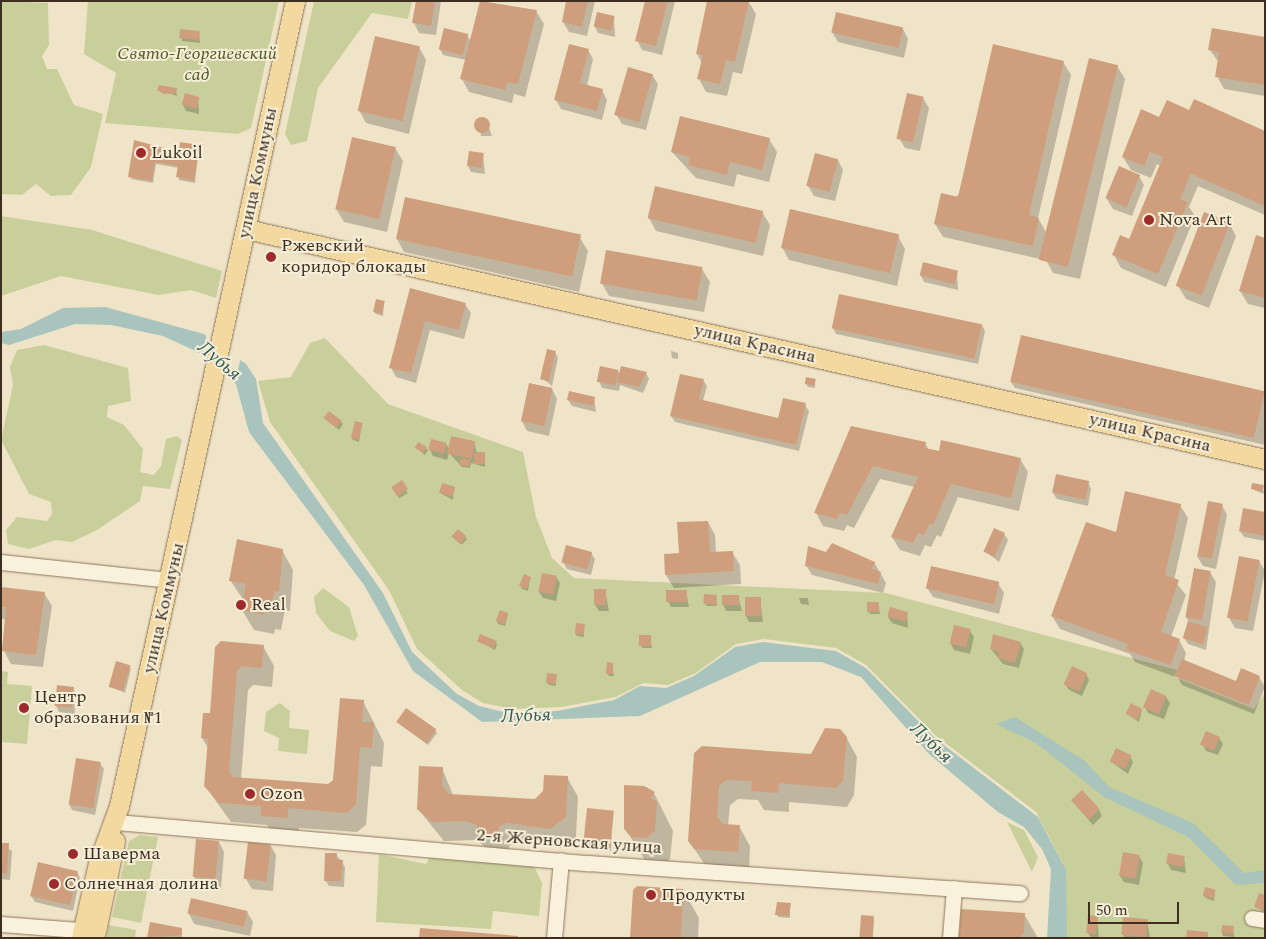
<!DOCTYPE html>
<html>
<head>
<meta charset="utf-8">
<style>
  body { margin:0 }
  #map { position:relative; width:1266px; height:939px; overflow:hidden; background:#f0e4c8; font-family:Spectral,serif }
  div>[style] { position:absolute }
  .green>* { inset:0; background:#c9cf9b }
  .water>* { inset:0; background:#a9c4bc }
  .pier>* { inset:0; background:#f0e4c8 }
  .shadow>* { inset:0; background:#0003; transform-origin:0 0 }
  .building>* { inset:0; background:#cf9f7d; transform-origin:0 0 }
  .round { border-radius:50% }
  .roads { filter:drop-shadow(0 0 1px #8d765c) drop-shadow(0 0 1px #8d765c) }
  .minor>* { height:15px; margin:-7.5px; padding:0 7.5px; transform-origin:7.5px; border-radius:7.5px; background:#faf1dc }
  .major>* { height:19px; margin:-9.5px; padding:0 9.5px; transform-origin:9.5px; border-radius:9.5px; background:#f3d9a0 }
  .dots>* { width:14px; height:14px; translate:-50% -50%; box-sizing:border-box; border:2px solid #f7eed8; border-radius:50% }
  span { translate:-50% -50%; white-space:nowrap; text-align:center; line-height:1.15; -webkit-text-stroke:4px #f7eed8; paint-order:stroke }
  .park-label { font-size:18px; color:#4d5a26; font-style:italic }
  .poi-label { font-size:18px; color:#3d2e20 }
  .left { translate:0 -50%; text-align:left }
  .street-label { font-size:18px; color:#3d2e20 }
  .water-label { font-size:19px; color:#2f5d5a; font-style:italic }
  .frame { position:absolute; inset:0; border:2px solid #3d2e20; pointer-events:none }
  .scale { position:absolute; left:1088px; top:902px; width:91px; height:22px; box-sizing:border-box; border:2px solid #3d2e20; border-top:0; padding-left:6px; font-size:15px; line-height:18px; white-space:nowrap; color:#3d2e20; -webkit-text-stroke:4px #f7eed8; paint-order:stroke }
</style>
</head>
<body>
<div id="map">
  <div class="green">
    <i style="clip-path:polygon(1px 1px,48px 3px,49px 45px,42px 56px,47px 69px,57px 69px,74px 105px,103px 114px,91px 167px,71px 195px,51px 196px,36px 184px,22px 195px,1px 194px)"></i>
    <i style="clip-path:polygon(88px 1px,279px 1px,251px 128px,238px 134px,105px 123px,116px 73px,84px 54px)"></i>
    <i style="clip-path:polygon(314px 1px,412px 1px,408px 19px,372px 13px,318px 88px,307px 141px,291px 145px,285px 134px)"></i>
    <i style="clip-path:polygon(1px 216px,92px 230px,222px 271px,216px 298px,191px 290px,159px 295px,61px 276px,1px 296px)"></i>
    <i style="clip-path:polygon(325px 338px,388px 404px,523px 452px,536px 517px,552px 558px,574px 578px,886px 593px,1177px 670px,1174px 677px,1254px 709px,1265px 693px,1265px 938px,1064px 938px,1063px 864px,1036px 812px,935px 735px,866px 665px,836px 648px,764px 639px,736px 644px,696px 673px,668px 685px,643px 683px,616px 697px,561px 707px,512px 709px,483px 703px,462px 690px,417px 649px,389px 590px,270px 422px,258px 381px,291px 377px,310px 343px)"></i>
    <i style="clip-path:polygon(44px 345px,128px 368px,131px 401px,108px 406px,107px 417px,124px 425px,143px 449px,140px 472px,154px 475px,161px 466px,166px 439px,177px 436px,182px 440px,170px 489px,143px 486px,140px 501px,97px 530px,72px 542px,56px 540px,29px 549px,8px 544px,6px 530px,17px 517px,47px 521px,52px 514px,51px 502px,29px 494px,1px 440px,13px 385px,10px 367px,17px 350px)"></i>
    <i style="clip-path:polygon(323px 588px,349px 607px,358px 636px,354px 641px,330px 631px,316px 613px,314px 597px)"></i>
    <i style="clip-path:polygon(1px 671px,8px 672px,7px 684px,32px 686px,27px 744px,1px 742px)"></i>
    <i style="clip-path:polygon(280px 703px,290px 711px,289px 728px,309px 730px,307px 754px,278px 751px,279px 738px,264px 731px,266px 712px)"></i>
    <i style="clip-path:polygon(1007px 822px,1024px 830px,1038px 857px,1032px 872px)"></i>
    <i style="clip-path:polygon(140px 835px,158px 837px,141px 923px,112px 917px,129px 841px)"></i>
    <i style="clip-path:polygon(379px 854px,426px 864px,432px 854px,534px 866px,542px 883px,539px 916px,493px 911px,491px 929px,376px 922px)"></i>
    <i style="clip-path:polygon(109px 925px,136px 930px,135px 938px,106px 938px)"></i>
  </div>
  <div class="water">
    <i style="clip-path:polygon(105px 307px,204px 334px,246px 364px,256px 379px,263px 423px,383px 593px,412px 652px,457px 694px,479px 706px,508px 713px,557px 711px,614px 700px,640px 686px,666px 688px,694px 676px,735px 647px,763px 642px,836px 651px,866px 668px,936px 739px,1038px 817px,1066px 870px,1067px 938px,1047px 938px,1051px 869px,1042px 849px,1024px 827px,998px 812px,929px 754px,861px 677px,822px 662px,760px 662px,640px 716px,482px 722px,413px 671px,364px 585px,249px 432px,236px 384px,200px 353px,163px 336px,111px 325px,75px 324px,9px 345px,1px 343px,1px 332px,21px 329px,63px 308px)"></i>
    <i style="clip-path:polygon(1015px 717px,1085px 761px,1109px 787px,1193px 823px,1244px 873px,1265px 870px,1265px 883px,1236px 885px,1188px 837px,1104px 797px,1036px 743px,996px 724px)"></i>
  </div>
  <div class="pier">
    <i style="clip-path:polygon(207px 333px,241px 357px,234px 386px,202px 358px)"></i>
  </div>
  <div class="shadow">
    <i style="clip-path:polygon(417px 1px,441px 1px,436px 35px,419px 33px,414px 23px)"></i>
    <i style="clip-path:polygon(481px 1px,536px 11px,544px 24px,525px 97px,514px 94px,512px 103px,469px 92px,462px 79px,466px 60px,443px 55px,440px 49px,467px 35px,471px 42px)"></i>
    <i style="clip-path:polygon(567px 1px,595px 1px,587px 36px,569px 32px,563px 22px)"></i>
    <i style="clip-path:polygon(647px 1px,675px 1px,662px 55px,642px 50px,637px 40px)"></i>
    <i style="clip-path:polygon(748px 1px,756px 14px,742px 74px,733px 72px,727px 96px,706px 92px,699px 79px,702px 63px,697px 54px)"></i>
    <i style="clip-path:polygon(614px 17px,615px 37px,598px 33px,595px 27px)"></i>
    <i style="clip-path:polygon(903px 29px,908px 39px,904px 58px,838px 42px,832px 32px)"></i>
    <i style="clip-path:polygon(181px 30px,199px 32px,200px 43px,182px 41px)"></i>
    <i style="clip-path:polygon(1265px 39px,1265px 96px,1224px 89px,1217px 76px,1219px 63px,1210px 50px)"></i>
    <i style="clip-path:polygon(419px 47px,426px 60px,409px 134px,366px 123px,359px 110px)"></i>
    <i style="clip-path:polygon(588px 50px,593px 59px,587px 86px,602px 90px,607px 100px,602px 120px,561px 109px,556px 100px)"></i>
    <i style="clip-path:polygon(1063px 62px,1071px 75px,1038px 218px,1046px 232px,1040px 259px,943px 237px,935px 224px)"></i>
    <i style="clip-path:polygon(1117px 66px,1125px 79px,1080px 279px,1053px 273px,1046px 260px)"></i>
    <i style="clip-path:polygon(652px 75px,658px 84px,646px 130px,622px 124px,616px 114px)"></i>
    <i style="clip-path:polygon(176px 89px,177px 96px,158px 90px)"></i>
    <i style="clip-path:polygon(198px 98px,199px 114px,186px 111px,183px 105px)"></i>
    <i style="clip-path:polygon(923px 98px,929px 108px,920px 151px,905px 148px,899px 138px)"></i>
    <i style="clip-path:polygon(1190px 111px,1265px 132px,1265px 215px,1198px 186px,1189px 207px,1195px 216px,1166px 287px,1121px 268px,1114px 255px,1130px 241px,1161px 166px,1157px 164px,1151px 178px,1131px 170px,1123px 157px,1160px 119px)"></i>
    <i style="clip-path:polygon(479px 119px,486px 119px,492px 136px,481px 136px)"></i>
    <i style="clip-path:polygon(769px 139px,777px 152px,769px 182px,737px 174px,734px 187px,696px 178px,672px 152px)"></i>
    <i style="clip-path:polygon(135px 141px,180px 153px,199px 146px,195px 183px,179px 180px,179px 168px,156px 164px,153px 183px,131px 179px)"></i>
    <i style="clip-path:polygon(395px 148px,403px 161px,387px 232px,344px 222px,336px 209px)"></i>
    <i style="clip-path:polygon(483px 154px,485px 174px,471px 172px,468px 166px)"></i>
    <i style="clip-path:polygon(838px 160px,843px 170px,835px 201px,814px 196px,808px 186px)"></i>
    <i style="clip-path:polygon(1138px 174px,1144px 185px,1132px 216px,1113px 209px,1107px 199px)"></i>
    <i style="clip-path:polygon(762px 212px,770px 225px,763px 256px,656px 231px,649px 218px)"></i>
    <i style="clip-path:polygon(1229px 223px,1236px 236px,1209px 308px,1186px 299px,1178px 286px)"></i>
    <i style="clip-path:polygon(898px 236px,905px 249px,897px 286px,789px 260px,782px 247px)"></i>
    <i style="clip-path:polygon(580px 238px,588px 251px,579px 292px,404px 252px,397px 239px)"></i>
    <i style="clip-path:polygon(1265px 239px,1265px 308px,1248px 304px,1240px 291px)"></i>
    <i style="clip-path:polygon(702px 269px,710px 282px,704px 312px,609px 296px,601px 282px)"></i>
    <i style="clip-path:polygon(957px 272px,958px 290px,924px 282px,921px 276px)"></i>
    <i style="clip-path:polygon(411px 290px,465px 304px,471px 313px,464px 339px,430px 330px,416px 383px,396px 377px,391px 368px)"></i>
    <i style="clip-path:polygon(384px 302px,383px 316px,376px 314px,374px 312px)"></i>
    <i style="clip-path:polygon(982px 325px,985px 331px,978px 364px,836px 334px,833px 328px)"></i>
    <i style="clip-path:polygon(671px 351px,678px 353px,678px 359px,672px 358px)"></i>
    <i style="clip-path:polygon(555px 352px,558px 358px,552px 386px,542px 378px)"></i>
    <i style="clip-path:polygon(618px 371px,620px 375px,646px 373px,649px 379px,643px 393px,620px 385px,619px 391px,602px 388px,599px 381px)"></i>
    <i style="clip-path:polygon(703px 380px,707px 386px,703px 401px,779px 420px,805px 405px,809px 411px,799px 451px,675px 422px,671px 416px)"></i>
    <i style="clip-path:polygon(815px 380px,815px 388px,808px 387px,806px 384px)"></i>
    <i style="clip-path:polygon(1011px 382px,1265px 393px,1265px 445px,1015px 388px)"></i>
    <i style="clip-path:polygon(552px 389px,557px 399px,549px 436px,527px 431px,522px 421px)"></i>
    <i style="clip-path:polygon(594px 398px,596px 412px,572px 406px,568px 400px)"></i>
    <i style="clip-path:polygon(326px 418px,341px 422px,343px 424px,339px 430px)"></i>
    <i style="clip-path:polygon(362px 424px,359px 442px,353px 440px,351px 437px)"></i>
    <i style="clip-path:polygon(851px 428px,925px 443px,929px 450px,1020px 459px,1028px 472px,1019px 511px,958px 497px,941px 537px,937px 535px,931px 547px,925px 545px,920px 556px,900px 550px,892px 537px,915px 487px,880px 479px,854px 528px,847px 525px,844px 531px,823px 526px,816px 513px)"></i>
    <i style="clip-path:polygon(474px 442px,477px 453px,485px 455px,485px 467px,471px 463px,470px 468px,462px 467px,449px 453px,447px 460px,433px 456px,430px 450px,446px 444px,450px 450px)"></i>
    <i style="clip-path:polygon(416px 448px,426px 448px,428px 450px,425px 455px)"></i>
    <i style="left:401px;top:482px;width:13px;height:10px;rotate:58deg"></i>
    <i style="clip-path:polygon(1088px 482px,1091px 489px,1088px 506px,1057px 499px,1053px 493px)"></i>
    <i style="clip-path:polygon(1263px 486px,1264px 494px,1252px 489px)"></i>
    <i style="clip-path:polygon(454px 488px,453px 500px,440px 493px)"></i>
    <i style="clip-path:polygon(1180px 505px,1188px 518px,1174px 580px,1186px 595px,1171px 637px,1179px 640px,1186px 653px,1184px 661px,1237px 682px,1259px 677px,1265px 687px,1254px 714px,1182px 685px,1178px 678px,1135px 662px,1130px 654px,1060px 629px,1052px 616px,1117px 534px)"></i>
    <i style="clip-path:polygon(1222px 505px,1227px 515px,1216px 569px,1203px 566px,1197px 556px)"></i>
    <i style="clip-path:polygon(1265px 513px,1265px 541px,1244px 537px,1240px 531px)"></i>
    <i style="clip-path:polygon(708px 522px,715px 535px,716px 553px,732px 552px,740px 565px,741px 584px,674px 588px,666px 575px,665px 555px,680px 554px)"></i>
    <i style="left:458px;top:530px;width:13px;height:8px;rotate:45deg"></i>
    <i style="clip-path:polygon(1004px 534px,1008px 540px,999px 562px,986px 552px)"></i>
    <i style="clip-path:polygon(282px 550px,293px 570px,290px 611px,285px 610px,281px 630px,275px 629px,274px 634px,254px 630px,242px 610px,244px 601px,230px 580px)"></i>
    <i style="clip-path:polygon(591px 553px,595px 559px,591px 575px,567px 569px,563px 562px)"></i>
    <i style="clip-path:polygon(1259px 561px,1265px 571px,1253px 631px,1235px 628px,1229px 618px)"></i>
    <i style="clip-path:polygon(874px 562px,886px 583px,883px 593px,812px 575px,806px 565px)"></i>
    <i style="clip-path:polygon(1210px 572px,1216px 582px,1206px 650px,1188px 644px,1184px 638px,1189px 622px,1186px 617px)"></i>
    <i style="clip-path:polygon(556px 577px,560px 583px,556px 601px,543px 598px,539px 592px)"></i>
    <i style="clip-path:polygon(530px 578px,528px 591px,522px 589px,521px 586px)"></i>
    <i style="clip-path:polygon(998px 583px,1004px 593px,999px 614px,933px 597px,927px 588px)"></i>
    <i style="clip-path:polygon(1px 589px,44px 593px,52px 606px,43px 667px,11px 664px,4px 651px,7px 619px,1px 619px)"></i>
    <i style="clip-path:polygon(605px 590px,609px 611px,599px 611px,595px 605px)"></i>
    <i style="clip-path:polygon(686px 591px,689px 607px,671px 607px,668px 601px)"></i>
    <i style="clip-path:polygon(716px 596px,717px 606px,707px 606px,705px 603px)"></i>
    <i style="clip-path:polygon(738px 596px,742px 611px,726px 611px,723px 604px)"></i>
    <i style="clip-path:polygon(760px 598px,763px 622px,749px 622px,746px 616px)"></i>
    <i style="clip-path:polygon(799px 598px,808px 598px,809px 605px,801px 604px)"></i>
    <i style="clip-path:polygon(878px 603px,880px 614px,870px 614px,868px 611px)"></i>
    <i style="clip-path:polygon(907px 613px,908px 628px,892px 623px,888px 617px)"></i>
    <i style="clip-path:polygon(508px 614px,505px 626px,498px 624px,497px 621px)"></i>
    <i style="clip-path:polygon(584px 625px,584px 637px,577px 636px,575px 633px)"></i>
    <i style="clip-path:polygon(970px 631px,974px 637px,970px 654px,954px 650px,951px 644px)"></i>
    <i style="clip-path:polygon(650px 636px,652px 648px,642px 648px,641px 645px)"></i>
    <i style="clip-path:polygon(479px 641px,496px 642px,497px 645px,495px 650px)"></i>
    <i style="clip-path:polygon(1020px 643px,1024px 649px,1019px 668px,1003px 664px,991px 649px)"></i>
    <i style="clip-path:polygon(263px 646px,274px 666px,272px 687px,253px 685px,248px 690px,241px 779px,329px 786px,335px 780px,363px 701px,384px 743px,382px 767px,371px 766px,366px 825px,357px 832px,299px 828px,298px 837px,273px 835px,267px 825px,231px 822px,205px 786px,208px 748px,202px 738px,211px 715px,216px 647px)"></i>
    <i style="clip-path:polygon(117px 663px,131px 668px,125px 693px,111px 687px)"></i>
    <i style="clip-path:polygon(612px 664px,614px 676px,609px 676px,607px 673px)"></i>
    <i style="clip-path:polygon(1086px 674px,1089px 680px,1082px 696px,1069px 690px,1065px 684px)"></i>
    <i style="clip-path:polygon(556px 675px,556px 686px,549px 685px,547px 683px)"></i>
    <i style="clip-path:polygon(74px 688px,75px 714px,59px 712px,56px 706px)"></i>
    <i style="clip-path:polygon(1166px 697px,1170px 703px,1164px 719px,1148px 713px,1145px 707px)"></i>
    <i style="clip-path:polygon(1142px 710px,1139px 722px,1127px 714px)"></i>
    <i style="clip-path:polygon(397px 722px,435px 730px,437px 733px,428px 745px)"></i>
    <i style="clip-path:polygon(846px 737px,857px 757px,854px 795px,847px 807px,789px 802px,789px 812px,764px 810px,758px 800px,738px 799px,730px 805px,728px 826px,739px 826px,750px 846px,749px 871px,707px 868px,689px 841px,702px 747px,811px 755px)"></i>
    <i style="clip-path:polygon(1219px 738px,1223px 744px,1218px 755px,1206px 751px,1203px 745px)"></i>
    <i style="clip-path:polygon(1130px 756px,1133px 762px,1128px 774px,1110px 761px)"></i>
    <i style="clip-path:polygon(100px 763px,104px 769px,95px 815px,72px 810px,69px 804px)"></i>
    <i style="clip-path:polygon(442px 768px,453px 795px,535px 800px,567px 777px,578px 797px,576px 837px,561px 848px,520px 842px,509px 846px,509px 853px,489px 852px,478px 840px,444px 841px,418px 809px)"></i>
    <i style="clip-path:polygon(654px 793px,673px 831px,670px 859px,663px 866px,648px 865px,625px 828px)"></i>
    <i style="clip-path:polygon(1072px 801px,1099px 810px,1102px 816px,1093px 825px)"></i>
    <i style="clip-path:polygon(613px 812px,611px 851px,586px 849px,585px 846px)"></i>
    <i style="clip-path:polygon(219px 842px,224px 852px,221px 888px,200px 886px,194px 877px)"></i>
    <i style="clip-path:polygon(1px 844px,12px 851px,10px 880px,1px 879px)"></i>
    <i style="clip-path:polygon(271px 846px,276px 855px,273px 891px,252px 889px,246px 879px)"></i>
    <i style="clip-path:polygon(336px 854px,345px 867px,344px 887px,329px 886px,325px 880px)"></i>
    <i style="clip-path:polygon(1139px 856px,1143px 863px,1139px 885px,1124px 882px,1120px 876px)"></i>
    <i style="clip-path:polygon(1184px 858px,1186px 873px,1171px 870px,1168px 864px)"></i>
    <i style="clip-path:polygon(77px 872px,80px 878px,73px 911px,35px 902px,31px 896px)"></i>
    <i style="clip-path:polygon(683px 890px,699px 918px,698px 938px,631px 938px)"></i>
    <i style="clip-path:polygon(1215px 891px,1214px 901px,1206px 898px,1204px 896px)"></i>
    <i style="clip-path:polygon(1265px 896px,1265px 912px,1256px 907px)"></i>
    <i style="clip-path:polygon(790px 905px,790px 918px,778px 917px,777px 914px)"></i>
    <i style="clip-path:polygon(247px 912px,253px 922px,250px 936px,194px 924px,189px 914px)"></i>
    <i style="clip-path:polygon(1024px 914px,1038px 938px,961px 938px)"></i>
    <i style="clip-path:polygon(1097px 917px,1099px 938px,1091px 938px,1088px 933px)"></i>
    <i style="clip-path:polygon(874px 918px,873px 938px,860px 938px)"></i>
    <i style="clip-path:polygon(1147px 920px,1150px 938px,1125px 938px,1123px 934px)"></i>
    <i style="clip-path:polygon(1233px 927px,1234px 937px,1223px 936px,1222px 933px)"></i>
    <i style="clip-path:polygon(182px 929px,182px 938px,148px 938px)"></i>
  </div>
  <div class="building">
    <i style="clip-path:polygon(416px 1px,435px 1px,431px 26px,412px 23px)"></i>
    <i style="clip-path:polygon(480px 1px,537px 10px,518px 84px,507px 82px,505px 90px,460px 79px)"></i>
    <i style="clip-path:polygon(566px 1px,588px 1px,582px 27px,562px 22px)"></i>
    <i style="clip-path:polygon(645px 1px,668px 1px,656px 46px,635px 41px)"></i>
    <i style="clip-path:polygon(707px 1px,749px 1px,735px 62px,726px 60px,720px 84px,697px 79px,703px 55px,696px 54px)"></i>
    <i style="left:597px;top:12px;width:18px;height:15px;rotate:13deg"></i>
    <i style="left:836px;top:12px;width:69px;height:21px;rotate:13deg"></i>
    <i style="left:444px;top:28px;width:25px;height:22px;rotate:14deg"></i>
    <i style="clip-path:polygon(1212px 28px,1265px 37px,1265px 85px,1215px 77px,1219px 52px,1208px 50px)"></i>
    <i style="left:180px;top:29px;width:20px;height:9px;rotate:6deg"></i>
    <i style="left:375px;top:36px;width:46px;height:77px;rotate:13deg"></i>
    <i style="clip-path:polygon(569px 44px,589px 49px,580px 83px,603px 89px,597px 111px,554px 100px)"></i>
    <i style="clip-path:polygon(993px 44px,1064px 61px,1029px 215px,1039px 218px,1033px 246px,934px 224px,941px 193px,958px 197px)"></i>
    <i style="left:1089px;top:58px;width:30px;height:208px;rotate:14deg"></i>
    <i style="left:628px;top:67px;width:26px;height:50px;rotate:16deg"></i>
    <i style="clip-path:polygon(159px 85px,177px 88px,176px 93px,164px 94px,157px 90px)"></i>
    <i style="left:185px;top:93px;width:15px;height:12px;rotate:16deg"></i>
    <i style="left:907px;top:93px;width:17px;height:47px;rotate:13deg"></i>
    <i style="clip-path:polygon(1194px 99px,1265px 131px,1265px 206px,1191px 174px,1180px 199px,1188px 202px,1158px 274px,1112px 255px,1120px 235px,1129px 239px,1163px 157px,1150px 152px,1144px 166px,1122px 157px,1141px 109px,1159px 117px,1167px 100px,1189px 110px)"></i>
    <i style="clip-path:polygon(680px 116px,770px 138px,762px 170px,730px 162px,727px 175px,688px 165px,690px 157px,671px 152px)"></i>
    <i class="round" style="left:474px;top:117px;width:16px;height:16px"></i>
    <i style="left:352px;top:137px;width:45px;height:74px;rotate:13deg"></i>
    <i style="clip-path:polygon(134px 140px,179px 152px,180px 142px,200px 145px,194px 181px,176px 177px,178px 166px,155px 162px,152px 181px,128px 177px)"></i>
    <i style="left:469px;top:151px;width:15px;height:15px;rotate:8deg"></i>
    <i style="left:815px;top:153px;width:24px;height:34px;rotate:15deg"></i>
    <i style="left:1119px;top:166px;width:23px;height:35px;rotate:23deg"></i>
    <i style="left:655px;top:186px;width:111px;height:33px;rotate:13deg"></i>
    <i style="left:405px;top:197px;width:180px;height:43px;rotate:12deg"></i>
    <i style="left:790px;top:209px;width:112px;height:40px;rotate:13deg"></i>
    <i style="left:1204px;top:212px;width:28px;height:79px;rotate:21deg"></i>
    <i style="clip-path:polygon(1256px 235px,1265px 238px,1265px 298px,1239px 291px)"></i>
    <i style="left:606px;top:250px;width:98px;height:34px;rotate:10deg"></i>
    <i style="left:923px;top:262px;width:36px;height:14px;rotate:14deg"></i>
    <i style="clip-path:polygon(410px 288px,466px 303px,459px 330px,425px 321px,411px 373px,389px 368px)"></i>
    <i style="left:839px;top:294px;width:146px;height:35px;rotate:12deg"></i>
    <i style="left:376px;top:299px;width:9px;height:13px;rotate:13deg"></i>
    <i style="left:1021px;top:335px;width:250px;height:48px;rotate:13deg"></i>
    <i style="left:547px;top:349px;width:9px;height:31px;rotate:13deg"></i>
    <i style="left:600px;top:366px;width:19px;height:16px;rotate:12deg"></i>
    <i style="clip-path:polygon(621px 366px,647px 372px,639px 387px,617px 382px)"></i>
    <i style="clip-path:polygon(680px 374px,704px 379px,699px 399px,778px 418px,783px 398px,806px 403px,796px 445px,670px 416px)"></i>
    <i style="left:806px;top:377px;width:10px;height:7px;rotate:11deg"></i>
    <i style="left:529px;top:383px;width:24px;height:39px;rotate:12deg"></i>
    <i style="left:569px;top:391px;width:27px;height:9px;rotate:13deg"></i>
    <i style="left:329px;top:411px;width:16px;height:9px;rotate:38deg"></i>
    <i style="left:355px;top:421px;width:8px;height:17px;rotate:14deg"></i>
    <i style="clip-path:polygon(851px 426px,926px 442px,925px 448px,939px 451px,941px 440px,1021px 458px,1011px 498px,951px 484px,933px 525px,930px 523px,924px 535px,918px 533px,913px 543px,891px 537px,918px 477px,873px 466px,847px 515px,840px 513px,837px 519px,814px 513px)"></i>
    <i style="left:451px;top:436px;width:25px;height:18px;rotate:12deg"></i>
    <i style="left:431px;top:439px;width:16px;height:11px;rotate:14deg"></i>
    <i style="left:418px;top:442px;width:10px;height:7px;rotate:29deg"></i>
    <i style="left:474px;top:452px;width:11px;height:12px"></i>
    <i style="clip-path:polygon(461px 458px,470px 460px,469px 466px,459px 465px)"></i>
    <i style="left:1056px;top:474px;width:34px;height:19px;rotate:12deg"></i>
    <i style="left:402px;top:480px;width:11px;height:13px;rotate:56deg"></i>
    <i style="left:442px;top:483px;width:14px;height:10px;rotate:17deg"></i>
    <i style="clip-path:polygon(1252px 483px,1264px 485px,1262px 492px,1251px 489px)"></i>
    <i style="clip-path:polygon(1125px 491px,1181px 504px,1165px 575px,1179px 580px,1161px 632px,1180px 639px,1171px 665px,1126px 650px,1128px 644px,1051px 616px,1086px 522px,1116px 532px)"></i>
    <i style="left:1208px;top:501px;width:15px;height:56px;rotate:11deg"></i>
    <i style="clip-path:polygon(1243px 508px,1265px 512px,1265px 536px,1239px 531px)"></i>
    <i style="clip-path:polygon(708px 521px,710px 552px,733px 551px,734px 571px,665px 575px,664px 554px,679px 553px,677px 522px)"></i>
    <i style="left:994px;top:528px;width:12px;height:26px;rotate:24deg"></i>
    <i style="left:458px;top:529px;width:11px;height:10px;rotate:41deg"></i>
    <i style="clip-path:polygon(237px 539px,283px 549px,279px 592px,275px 591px,270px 611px,265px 610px,264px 615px,241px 610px,246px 584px,229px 581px)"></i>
    <i style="clip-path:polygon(832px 543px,875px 562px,872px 569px,881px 572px,878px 584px,805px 566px,808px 546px,826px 552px)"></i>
    <i style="left:566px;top:545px;width:27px;height:18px;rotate:15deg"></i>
    <i style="left:1239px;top:556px;width:21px;height:63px;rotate:11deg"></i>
    <i style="left:931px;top:566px;width:70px;height:23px;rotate:13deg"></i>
    <i style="left:1194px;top:568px;width:17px;height:50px;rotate:10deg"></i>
    <i style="left:542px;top:573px;width:15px;height:19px;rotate:11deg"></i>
    <i style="left:524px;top:574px;width:8px;height:13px;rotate:23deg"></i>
    <i style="clip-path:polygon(1px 587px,45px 592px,36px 655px,2px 651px,6px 607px,1px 607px)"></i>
    <i style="left:594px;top:589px;width:12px;height:16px"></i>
    <i style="left:666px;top:590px;width:21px;height:12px"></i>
    <i style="left:704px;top:594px;width:13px;height:10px;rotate:4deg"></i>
    <i style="left:722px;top:595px;width:17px;height:10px"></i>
    <i style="left:745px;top:597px;width:16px;height:19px"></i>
    <i style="left:867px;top:602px;width:12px;height:10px"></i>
    <i style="left:890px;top:607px;width:19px;height:10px;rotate:16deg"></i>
    <i style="left:500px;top:610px;width:9px;height:12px;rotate:21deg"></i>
    <i style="left:1188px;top:621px;width:21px;height:18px;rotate:17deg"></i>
    <i style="left:576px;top:623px;width:9px;height:11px;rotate:6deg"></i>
    <i style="left:954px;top:625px;width:17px;height:19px;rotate:13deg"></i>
    <i style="left:480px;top:634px;width:18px;height:8px;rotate:22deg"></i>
    <i style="clip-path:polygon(993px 634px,1021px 642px,1015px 663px,998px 658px,999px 652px,990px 649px)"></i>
    <i style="left:639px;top:635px;width:12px;height:11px"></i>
    <i style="clip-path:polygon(221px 641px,264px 645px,262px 668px,242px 666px,237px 671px,229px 771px,233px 777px,328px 784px,333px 780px,340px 698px,364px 700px,362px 722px,374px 722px,372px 748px,360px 747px,356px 805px,346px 813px,288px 808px,288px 818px,261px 816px,261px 806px,219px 803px,204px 786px,208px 739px,201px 738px,203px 713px,210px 713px,215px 647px)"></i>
    <i style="clip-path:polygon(1182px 659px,1236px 681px,1241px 668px,1260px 676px,1249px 705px,1175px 676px)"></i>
    <i style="left:116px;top:661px;width:15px;height:27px;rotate:16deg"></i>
    <i style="clip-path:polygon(607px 662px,613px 663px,613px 674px,606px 674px)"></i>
    <i style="left:1072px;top:666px;width:17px;height:20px;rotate:25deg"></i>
    <i style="left:547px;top:673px;width:10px;height:10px;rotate:6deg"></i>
    <i style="left:57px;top:685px;width:17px;height:21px;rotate:7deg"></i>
    <i style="left:1151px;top:689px;width:17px;height:20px;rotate:24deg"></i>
    <i style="left:1131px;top:703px;width:13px;height:12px;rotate:27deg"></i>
    <i style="left:406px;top:708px;width:37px;height:17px;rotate:35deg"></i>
    <i style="clip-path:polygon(825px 728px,840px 729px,847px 737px,843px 781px,836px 788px,779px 783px,778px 793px,751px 791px,752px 781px,726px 780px,719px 786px,717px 817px,723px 824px,740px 825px,738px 852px,694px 849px,688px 841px,694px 753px,702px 746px,811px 754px)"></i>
    <i style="left:1206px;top:731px;width:15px;height:15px;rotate:23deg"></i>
    <i style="left:1116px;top:748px;width:17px;height:15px;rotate:25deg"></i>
    <i style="left:76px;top:758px;width:25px;height:47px;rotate:9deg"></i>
    <i style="clip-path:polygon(419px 766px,443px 767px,442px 786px,449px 794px,535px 799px,543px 791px,544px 775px,568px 776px,566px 817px,550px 829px,508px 823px,499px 826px,498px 834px,477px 833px,477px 825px,466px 821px,432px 822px,417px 809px)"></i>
    <i style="clip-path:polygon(624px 785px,644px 786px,655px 792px,651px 798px,657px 802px,655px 831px,646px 838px,631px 837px,624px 829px)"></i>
    <i style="left:1082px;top:790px;width:26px;height:15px;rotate:47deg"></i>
    <i style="left:587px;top:808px;width:27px;height:39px;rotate:6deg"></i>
    <i style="left:196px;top:839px;width:23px;height:38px;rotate:5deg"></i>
    <i style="left:248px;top:842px;width:23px;height:37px;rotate:7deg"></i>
    <i style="clip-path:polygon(1px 843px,9px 843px,7px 874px,1px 873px)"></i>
    <i style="left:1123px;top:852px;width:17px;height:24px;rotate:10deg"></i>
    <i style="clip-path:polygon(325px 853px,337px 853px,336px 859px,343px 860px,341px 881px,324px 881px)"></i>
    <i style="left:1168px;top:853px;width:17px;height:11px;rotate:10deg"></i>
    <i style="left:38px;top:862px;width:41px;height:35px;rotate:13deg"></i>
    <i style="clip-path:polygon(637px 886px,683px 889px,681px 938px,630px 938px,633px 890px)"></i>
    <i style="left:1205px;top:887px;width:11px;height:9px;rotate:15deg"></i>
    <i style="clip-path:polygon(1259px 893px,1265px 895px,1264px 910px,1254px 907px)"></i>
    <i style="left:191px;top:898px;width:58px;height:16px;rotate:13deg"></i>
    <i style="clip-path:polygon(777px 902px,791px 903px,789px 916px,775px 915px)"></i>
    <i style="clip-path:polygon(961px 909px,1025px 913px,1024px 933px,1020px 938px,959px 938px)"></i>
    <i style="left:861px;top:915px;width:13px;height:23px;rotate:4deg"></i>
    <i style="left:1088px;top:915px;width:10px;height:18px;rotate:6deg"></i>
    <i style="left:1123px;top:917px;width:25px;height:18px;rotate:5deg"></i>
    <i style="clip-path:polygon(150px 922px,182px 928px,182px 935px,147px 938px)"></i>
    <i style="left:1222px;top:925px;width:12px;height:8px;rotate:5deg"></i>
    <i style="clip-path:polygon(420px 928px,518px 936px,518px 938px,419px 938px)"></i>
    <i style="clip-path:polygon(1187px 930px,1208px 932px,1208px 938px,1186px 938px)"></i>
  </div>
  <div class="roads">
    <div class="minor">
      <i style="left:1px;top:562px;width:170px;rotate:6.1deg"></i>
      <i style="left:115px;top:822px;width:475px;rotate:5deg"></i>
      <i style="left:588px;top:863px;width:433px;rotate:4deg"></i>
      <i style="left:1252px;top:918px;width:13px;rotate:9deg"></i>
      <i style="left:1px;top:924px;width:91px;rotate:4.4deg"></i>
      <i style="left:554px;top:938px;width:78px;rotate:-84.9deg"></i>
      <i style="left:950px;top:938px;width:50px;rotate:-85.4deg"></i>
    </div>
    <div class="major">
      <i style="left:246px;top:229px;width:1045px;rotate:12.72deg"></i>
      <i style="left:96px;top:931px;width:92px;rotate:-78.1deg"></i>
      <i style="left:81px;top:938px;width:77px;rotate:-77.2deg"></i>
      <i style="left:98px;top:863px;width:61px;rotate:-69.8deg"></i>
      <i style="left:119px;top:806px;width:824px;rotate:-77.67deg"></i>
    </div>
  </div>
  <div class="dots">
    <i style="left:141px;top:153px;background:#9e2a2b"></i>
    <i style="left:1149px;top:220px;background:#9e2a2b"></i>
    <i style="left:271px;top:257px;background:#9e2a2b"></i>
    <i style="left:241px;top:605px;background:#9e2a2b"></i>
    <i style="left:24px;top:708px;background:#9e2a2b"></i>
    <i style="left:250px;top:794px;background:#9e2a2b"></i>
    <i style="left:73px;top:854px;background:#9e2a2b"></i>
    <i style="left:54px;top:884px;background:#9e2a2b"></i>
    <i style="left:651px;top:895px;background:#9e2a2b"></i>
  </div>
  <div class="park-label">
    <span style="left:197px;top:65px">Свято-Георгиевский<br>сад</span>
  </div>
  <div class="poi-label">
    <span class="left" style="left:151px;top:153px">Lukoil</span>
    <span class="left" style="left:1159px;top:220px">Nova Art</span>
    <span class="left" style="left:281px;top:257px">Ржевский<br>коридор блокады</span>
    <span class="left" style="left:251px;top:605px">Real</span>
    <span class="left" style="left:34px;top:708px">Центр<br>образования №1</span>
    <span class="left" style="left:260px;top:794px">Ozon</span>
    <span class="left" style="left:83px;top:854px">Шаверма</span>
    <span class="left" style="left:64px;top:884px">Солнечная долина</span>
    <span class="left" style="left:661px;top:895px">Продукты</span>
  </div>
  <div class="street-label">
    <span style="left:258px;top:173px;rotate:-78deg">улица Коммуны</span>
    <span style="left:755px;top:344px;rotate:13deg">улица Красина</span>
    <span style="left:1150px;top:433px;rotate:13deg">улица Красина</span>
    <span style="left:164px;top:608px;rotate:-77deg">улица Коммуны</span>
    <span style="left:569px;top:842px;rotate:4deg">2-я Жерновская улица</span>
  </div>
  <div class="water-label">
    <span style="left:219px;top:361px;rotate:40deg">Лубья</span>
    <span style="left:526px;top:716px;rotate:-2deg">Лубья</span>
    <span style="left:931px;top:743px;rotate:43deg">Лубья</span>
  </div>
  <div class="frame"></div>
  <div class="scale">50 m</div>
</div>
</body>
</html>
